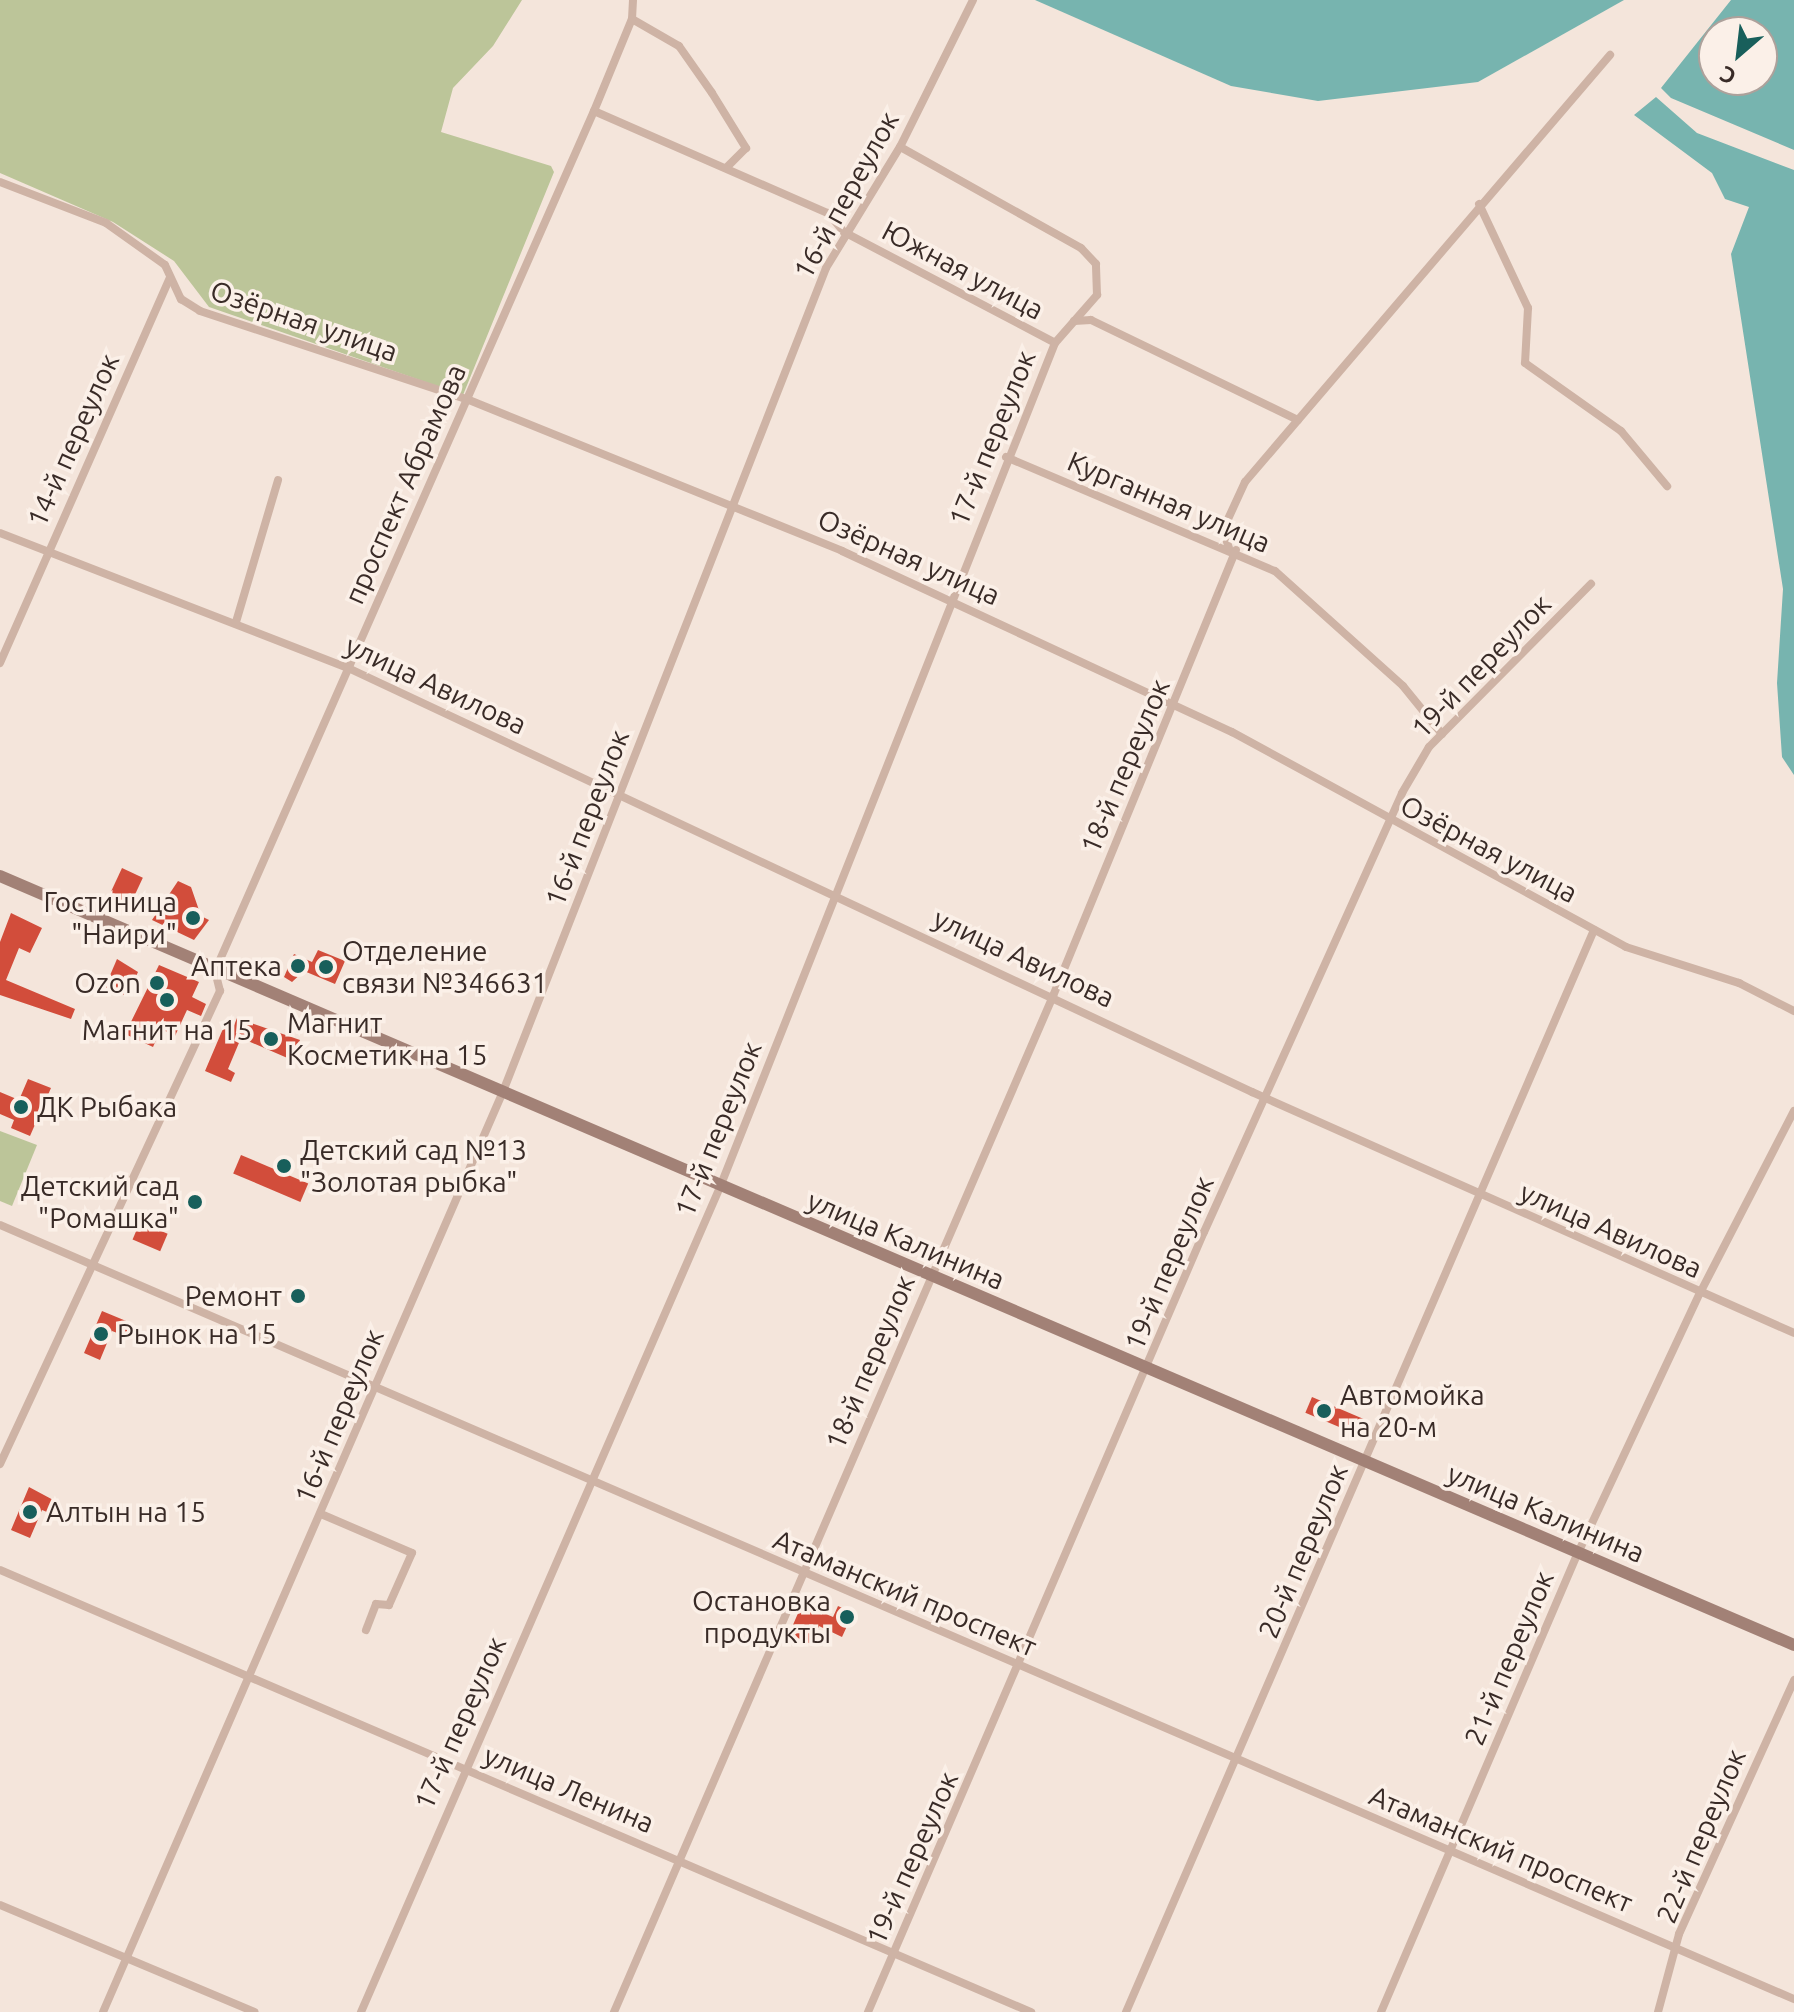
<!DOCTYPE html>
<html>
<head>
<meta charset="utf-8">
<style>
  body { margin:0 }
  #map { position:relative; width:1794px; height:2012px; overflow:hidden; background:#f4e5db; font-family:Ubuntu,sans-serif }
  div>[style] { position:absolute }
  .green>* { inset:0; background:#bcc599 }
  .water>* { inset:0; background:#77b4af }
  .building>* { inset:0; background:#d24d3b; transform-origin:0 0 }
  .street>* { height:8px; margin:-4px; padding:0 4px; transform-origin:4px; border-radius:4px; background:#ceb3a5 }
  .secondary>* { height:12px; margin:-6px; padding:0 6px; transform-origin:6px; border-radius:6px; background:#a28176 }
  .dots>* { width:22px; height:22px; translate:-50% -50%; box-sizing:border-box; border:4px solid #fbf0e8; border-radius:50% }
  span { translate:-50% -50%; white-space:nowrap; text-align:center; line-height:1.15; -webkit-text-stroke:7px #fbf0e8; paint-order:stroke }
  .street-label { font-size:28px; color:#392b27 }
  .poi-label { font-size:28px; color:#392b27 }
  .right { translate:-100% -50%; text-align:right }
  .left { translate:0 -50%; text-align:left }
  .north { position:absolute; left:1698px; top:16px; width:80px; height:80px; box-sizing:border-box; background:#fbf0e8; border:2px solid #ada19b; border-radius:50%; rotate:208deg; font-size:22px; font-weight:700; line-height:32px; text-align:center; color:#392b27 }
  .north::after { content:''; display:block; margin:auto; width:28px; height:36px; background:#185f5b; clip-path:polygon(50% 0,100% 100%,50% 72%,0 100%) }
</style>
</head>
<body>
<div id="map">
  <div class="green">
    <i style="clip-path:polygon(0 0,522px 0,493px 46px,453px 88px,441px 132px,551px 166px,554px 172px,463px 395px,209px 307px,174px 261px,113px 222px,0 173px)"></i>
    <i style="clip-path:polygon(0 1131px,37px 1145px,12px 1206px,0 1201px)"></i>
  </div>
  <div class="water">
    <i style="clip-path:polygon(1035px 0,1624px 0,1478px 82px,1318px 101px,1231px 86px)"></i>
    <i style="clip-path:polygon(evenodd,1731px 0,1794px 0,1794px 150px,1671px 98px,1661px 88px,1731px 0,1714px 32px,1762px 32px,1762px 80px,1714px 80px,1714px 32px)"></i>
    <i style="clip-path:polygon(1656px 97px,1697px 133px,1794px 170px,1794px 775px,1782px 757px,1777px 683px,1783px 589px,1731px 254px,1749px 207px,1725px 199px,1712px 173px,1634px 115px)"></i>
  </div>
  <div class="building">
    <i style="left:122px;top:868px;width:23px;height:36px;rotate:25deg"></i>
    <i style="clip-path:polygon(178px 881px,191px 887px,201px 916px,209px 920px,194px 940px,152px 920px)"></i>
    <i style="clip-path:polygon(11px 913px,42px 928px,30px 953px,19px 948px,6px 980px,75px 1009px,71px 1019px,0 995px,0 942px)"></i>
    <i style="clip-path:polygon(318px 950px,345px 961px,335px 984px,304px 971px,292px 982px,284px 977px,294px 954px,312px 962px)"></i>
    <i style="clip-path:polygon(117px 959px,138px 972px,127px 996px,105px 987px)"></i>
    <i style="clip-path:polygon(159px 965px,199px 982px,192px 997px,206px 1004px,201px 1016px,187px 1010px,175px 1036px,161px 1029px,153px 1047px,125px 1034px)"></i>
    <i style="clip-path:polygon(237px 1018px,300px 1040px,292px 1060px,241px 1038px,228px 1069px,235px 1073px,231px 1082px,205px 1071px,225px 1024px,233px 1028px)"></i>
    <i style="clip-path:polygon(28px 1079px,51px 1088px,30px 1136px,11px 1128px,14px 1120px,0 1114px,0 1092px,19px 1100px)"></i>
    <i style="left:241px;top:1155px;width:73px;height:20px;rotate:23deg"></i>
    <i style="left:140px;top:1222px;width:30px;height:19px;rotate:23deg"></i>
    <i style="clip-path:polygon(102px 1311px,131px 1323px,125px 1336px,112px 1331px,100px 1360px,84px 1353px)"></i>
    <i style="left:1312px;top:1397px;width:58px;height:17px;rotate:23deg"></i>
    <i style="clip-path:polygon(29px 1487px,57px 1502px,52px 1514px,42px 1510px,30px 1538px,11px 1530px)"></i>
    <i style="clip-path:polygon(802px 1604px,833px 1617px,838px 1606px,853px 1613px,842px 1637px,819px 1626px,811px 1644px,789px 1634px)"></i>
  </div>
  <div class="street">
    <i style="left:632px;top:19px;width:54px;rotate:29.9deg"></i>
    <i style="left:679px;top:46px;width:57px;rotate:54.9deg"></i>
    <i style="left:712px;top:93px;width:65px;rotate:58.3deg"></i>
    <i style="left:746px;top:148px;width:27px;rotate:135deg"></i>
    <i style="left:594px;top:111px;width:255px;rotate:23.6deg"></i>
    <i style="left:828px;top:213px;width:25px;rotate:50deg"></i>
    <i style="left:844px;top:232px;width:238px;rotate:27.7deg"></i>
    <i style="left:0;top:182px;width:114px;rotate:21.1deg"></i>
    <i style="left:106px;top:223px;width:72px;rotate:35.4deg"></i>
    <i style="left:165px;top:265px;width:38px;rotate:65deg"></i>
    <i style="left:181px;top:299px;width:22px;rotate:32deg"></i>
    <i style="left:200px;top:311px;width:283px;rotate:18.3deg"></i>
    <i style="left:469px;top:400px;width:402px;rotate:22deg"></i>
    <i style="left:842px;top:551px;width:430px;rotate:24.9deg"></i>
    <i style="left:1232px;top:732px;width:449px;rotate:28.6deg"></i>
    <i style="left:1626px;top:947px;width:119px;rotate:17.7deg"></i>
    <i style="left:1739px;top:983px;width:62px;rotate:27deg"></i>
    <i style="left:1479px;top:204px;width:115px;rotate:64.8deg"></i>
    <i style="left:1528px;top:308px;width:55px;rotate:93.1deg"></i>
    <i style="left:1525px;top:363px;width:118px;rotate:35.3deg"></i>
    <i style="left:1621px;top:431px;width:72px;rotate:50.1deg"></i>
    <i style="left:1074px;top:321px;width:17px;rotate:-3deg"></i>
    <i style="left:1091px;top:320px;width:230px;rotate:25.8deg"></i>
    <i style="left:1006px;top:457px;width:292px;rotate:23deg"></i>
    <i style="left:1275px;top:571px;width:172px;rotate:41.9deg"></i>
    <i style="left:1403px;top:686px;width:62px;rotate:50.9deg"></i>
    <i style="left:0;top:533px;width:371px;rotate:21.2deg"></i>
    <i style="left:346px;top:667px;width:1001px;rotate:25.13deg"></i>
    <i style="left:1252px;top:1092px;width:593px;rotate:23.97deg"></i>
    <i style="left:1229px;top:548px;width:19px;rotate:-108deg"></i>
    <i style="left:1223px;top:530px;width:53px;rotate:-65.4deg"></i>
    <i style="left:1245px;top:482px;width:562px;rotate:-49.48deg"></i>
    <i style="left:236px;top:622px;width:148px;rotate:-73.5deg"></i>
    <i style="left:0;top:663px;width:420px;rotate:-66.2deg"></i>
    <i style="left:0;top:1225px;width:1954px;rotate:23.34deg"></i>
    <i style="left:0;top:1464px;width:522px;rotate:-65.06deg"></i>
    <i style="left:220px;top:991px;width:21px;rotate:-104deg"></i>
    <i style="left:215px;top:971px;width:940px;rotate:-66.22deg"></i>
    <i style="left:594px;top:111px;width:100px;rotate:-67.6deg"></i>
    <i style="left:632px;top:19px;width:19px;rotate:-87deg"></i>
    <i style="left:321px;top:1514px;width:99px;rotate:23.2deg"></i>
    <i style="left:412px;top:1553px;width:57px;rotate:113.9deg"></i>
    <i style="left:389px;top:1605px;width:13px;rotate:-176deg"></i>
    <i style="left:376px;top:1604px;width:28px;rotate:111deg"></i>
    <i style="left:0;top:1570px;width:1122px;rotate:23.21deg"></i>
    <i style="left:0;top:1905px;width:276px;rotate:22.8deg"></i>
    <i style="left:103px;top:2012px;width:1001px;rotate:-66.51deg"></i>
    <i style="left:502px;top:1094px;width:887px;rotate:-68.58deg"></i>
    <i style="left:826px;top:268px;width:142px;rotate:-58.6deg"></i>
    <i style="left:900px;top:147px;width:164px;rotate:-63.6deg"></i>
    <i style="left:361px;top:2012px;width:900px;rotate:-66.48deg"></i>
    <i style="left:720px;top:1187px;width:908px;rotate:-68.35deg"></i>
    <i style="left:1055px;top:343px;width:64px;rotate:-48.8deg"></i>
    <i style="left:1097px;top:295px;width:31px;rotate:-92deg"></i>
    <i style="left:1096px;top:264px;width:22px;rotate:-133deg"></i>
    <i style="left:1081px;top:248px;width:207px;rotate:-150.8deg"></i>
    <i style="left:614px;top:2012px;width:1107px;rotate:-66.63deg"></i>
    <i style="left:1053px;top:996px;width:482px;rotate:-67.7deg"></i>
    <i style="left:868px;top:2012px;width:849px;rotate:-66.7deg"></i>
    <i style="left:1204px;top:1232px;width:482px;rotate:-65.7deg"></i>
    <i style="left:1402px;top:793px;width:53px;rotate:-59.6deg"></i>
    <i style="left:1429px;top:747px;width:230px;rotate:-45.2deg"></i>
    <i style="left:1126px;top:2012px;width:1179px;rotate:-66.61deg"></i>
    <i style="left:1381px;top:2012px;width:499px;rotate:-66.8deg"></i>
    <i style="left:1578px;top:1553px;width:287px;rotate:-64.9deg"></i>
    <i style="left:1700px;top:1293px;width:205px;rotate:-62.7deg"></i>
    <i style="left:1658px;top:2012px;width:81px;rotate:-74.9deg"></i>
    <i style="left:1679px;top:1934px;width:279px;rotate:-65.6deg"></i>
  </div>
  <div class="secondary">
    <i style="left:0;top:876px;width:1952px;rotate:23.2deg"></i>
  </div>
  <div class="dots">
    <i style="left:193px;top:918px;background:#185f5b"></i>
    <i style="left:298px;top:966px;background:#185f5b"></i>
    <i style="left:326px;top:967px;background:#185f5b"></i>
    <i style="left:157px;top:983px;background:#185f5b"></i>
    <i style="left:167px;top:1000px;background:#185f5b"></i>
    <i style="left:271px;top:1039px;background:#185f5b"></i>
    <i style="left:21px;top:1107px;background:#185f5b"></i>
    <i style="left:284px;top:1166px;background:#185f5b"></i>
    <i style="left:195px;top:1202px;background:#185f5b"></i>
    <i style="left:298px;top:1296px;background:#185f5b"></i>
    <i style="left:101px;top:1334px;background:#185f5b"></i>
    <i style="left:1324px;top:1411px;background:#185f5b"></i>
    <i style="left:30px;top:1512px;background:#185f5b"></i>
    <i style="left:847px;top:1617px;background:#185f5b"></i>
  </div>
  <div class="street-label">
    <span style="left:846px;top:195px;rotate:-61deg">16-й переулок</span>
    <span style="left:963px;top:270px;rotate:28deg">Южная улица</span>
    <span style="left:304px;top:321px;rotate:19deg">Озёрная улица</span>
    <span style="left:992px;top:438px;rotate:-68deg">17-й переулок</span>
    <span style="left:73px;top:440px;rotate:-66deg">14-й переулок</span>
    <span style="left:405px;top:484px;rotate:-66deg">проспект Абрамова</span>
    <span style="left:1169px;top:502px;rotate:23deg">Курганная улица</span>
    <span style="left:909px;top:557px;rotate:24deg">Озёрная улица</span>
    <span style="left:1481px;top:666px;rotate:-46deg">19-й переулок</span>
    <span style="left:436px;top:685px;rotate:25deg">улица Авилова</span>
    <span style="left:1125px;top:766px;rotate:-67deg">18-й переулок</span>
    <span style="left:587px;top:818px;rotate:-69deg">16-й переулок</span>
    <span style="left:1489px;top:849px;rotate:28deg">Озёрная улица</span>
    <span style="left:1024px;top:958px;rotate:25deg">улица Авилова</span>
    <span style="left:718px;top:1129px;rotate:-68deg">17-й переулок</span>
    <span style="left:1611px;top:1230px;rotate:24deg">улица Авилова</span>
    <span style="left:906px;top:1240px;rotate:23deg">улица Калинина</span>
    <span style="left:1169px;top:1263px;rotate:-67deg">19-й переулок</span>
    <span style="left:870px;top:1362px;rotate:-67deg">18-й переулок</span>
    <span style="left:339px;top:1416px;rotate:-67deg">16-й переулок</span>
    <span style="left:1546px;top:1513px;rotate:23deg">улица Калинина</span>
    <span style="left:1303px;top:1551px;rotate:-67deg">20-й переулок</span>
    <span style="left:905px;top:1593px;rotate:23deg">Атаманский проспект</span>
    <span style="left:1509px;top:1658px;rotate:-67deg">21-й переулок</span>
    <span style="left:460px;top:1723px;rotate:-66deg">17-й переулок</span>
    <span style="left:569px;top:1789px;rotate:23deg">улица Ленина</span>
    <span style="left:1701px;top:1836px;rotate:-67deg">22-й переулок</span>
    <span style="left:1501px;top:1849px;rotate:23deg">Атаманский проспект</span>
    <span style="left:912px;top:1858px;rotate:-66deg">19-й переулок</span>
  </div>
  <div class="poi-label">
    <span class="right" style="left:177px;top:918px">Гостиница<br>"Наири"</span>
    <span class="left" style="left:342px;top:967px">Отделение<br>связи №346631</span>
    <span class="right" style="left:282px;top:966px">Аптека</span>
    <span class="right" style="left:141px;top:983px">Ozon</span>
    <span class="left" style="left:287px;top:1039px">Магнит<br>Косметик на 15</span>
    <span style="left:167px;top:1030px">Магнит на 15</span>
    <span class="left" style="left:37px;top:1107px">ДК Рыбака</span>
    <span class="left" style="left:300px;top:1166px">Детский сад №13<br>"Золотая рыбка"</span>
    <span class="right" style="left:179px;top:1202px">Детский сад<br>"Ромашка"</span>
    <span class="right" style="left:282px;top:1296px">Ремонт</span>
    <span class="left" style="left:117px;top:1334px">Рынок на 15</span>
    <span class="left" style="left:1340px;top:1411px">Автомойка<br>на 20-м</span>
    <span class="left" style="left:46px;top:1512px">Алтын на 15</span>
    <span class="right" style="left:831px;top:1617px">Остановка<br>продукты</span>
  </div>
  <div class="north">С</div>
</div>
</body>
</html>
